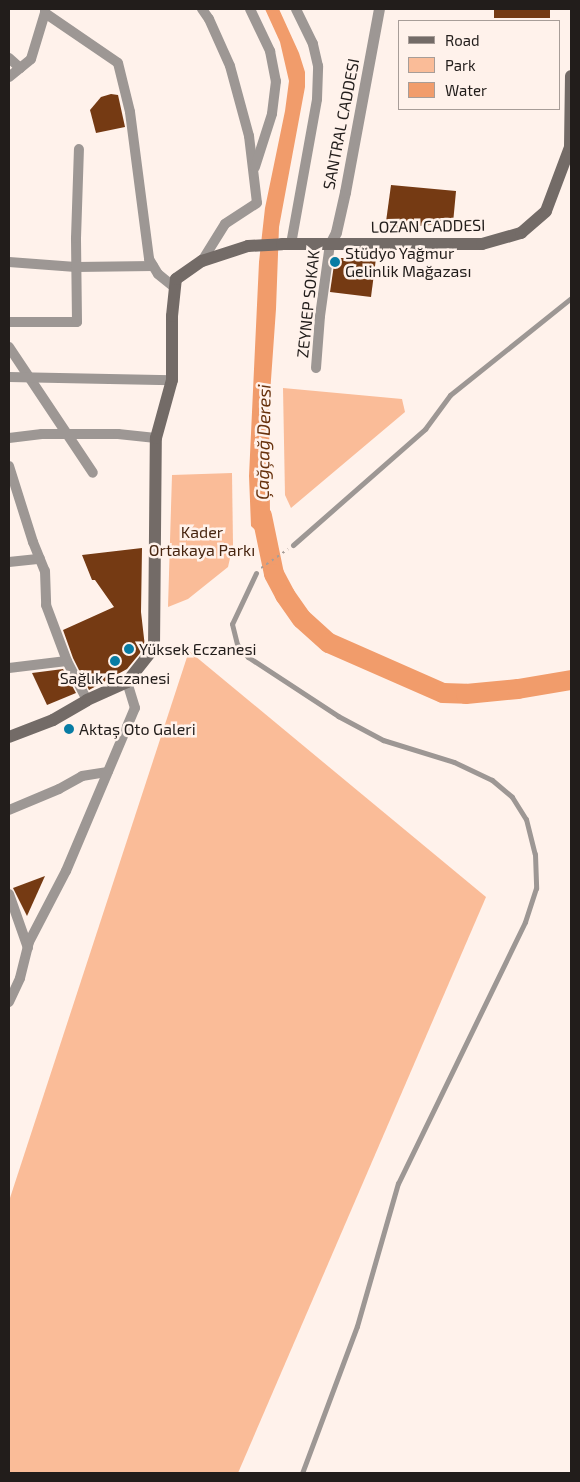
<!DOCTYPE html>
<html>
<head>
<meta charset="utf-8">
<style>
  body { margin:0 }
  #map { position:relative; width:580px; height:1482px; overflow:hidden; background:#fff2eb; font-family:"Exo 2",sans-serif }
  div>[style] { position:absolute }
  .green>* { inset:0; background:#fabc98 }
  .water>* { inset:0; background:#f19c6b }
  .river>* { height:20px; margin:-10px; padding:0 10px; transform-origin:10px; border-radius:10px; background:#f19c6b }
  .building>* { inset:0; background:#753a13; transform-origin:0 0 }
  .path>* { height:2px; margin-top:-1px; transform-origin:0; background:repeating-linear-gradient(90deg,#a79d98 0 2.5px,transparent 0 6.5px) }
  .service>* { height:5px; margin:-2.5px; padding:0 2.5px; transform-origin:2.5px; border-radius:2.5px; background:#9d9794 }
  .minor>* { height:10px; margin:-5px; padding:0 5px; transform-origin:5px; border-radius:5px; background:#9d9794 }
  .tertiary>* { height:11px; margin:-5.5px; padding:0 5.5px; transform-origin:5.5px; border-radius:5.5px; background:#9d9794 }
  .secondary>* { height:12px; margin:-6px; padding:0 6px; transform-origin:6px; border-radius:6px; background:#736b67 }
  .dots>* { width:14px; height:14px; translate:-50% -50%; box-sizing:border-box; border:2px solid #fff2eb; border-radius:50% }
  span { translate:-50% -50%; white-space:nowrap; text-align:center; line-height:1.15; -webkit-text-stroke:5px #fff2eb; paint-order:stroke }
  .street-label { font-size:16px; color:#221d1b }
  .poi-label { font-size:16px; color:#221d1b }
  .left { translate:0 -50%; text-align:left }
  .park-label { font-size:16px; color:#482611 }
  .water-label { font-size:18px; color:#67310c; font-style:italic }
  .frame { position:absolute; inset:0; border:10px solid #221d1b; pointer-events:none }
  .legend { position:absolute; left:398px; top:20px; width:162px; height:90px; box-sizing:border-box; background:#fff2eb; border:1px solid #a79d98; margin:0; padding:6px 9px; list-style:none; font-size:15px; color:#221d1b }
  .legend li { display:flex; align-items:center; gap:10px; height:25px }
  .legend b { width:25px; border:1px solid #a79d98 }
</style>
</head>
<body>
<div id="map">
  <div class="green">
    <i style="clip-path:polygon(283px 388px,402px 399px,405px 412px,291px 508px,285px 495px)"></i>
    <i style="clip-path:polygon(232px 473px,233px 545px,228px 567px,188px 599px,168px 607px,172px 475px)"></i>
    <i style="clip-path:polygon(189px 651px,486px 897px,238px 1473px,9px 1473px,9px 1201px)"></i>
  </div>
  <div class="water">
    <i style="clip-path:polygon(265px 9px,279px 9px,299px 53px,305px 72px,305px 87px,279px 227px,276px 309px,269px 408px,270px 514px,267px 541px,251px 526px,249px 476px,259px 262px,265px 208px,285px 111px,289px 81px,280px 42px)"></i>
  </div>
  <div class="river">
    <i style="left:262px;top:516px;width:59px;rotate:78.3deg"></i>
    <i style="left:274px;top:574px;width:24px;rotate:62deg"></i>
    <i style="left:285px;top:595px;width:29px;rotate:55deg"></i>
    <i style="left:302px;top:619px;width:36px;rotate:42deg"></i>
    <i style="left:329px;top:643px;width:124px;rotate:23.7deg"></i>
    <i style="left:443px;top:693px;width:23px;rotate:2deg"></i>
    <i style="left:466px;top:694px;width:52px;rotate:-5.5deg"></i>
    <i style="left:518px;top:689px;width:54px;rotate:-9.6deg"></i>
  </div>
  <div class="building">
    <i style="left:494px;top:9px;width:56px;height:9px"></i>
    <i style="clip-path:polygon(111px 94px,118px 95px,125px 127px,96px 133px,90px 110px,101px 97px)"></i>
    <i style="clip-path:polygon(391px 185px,456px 191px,453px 223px,385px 229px)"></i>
    <i style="clip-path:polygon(335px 258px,376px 258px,371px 297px,330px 292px)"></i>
    <i style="clip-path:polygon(142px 548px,141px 612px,145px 647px,127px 669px,89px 690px,73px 658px,63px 630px,114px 607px,95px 580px,92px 580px,82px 555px)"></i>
    <i style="clip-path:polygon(63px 669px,76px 693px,47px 705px,32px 673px)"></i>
    <i style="clip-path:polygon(45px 876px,27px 916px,13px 888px)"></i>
  </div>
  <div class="path">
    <i style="left:261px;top:568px;width:33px;rotate:-35deg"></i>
  </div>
  <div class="service">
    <i style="left:293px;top:545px;width:176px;rotate:-41.3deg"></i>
    <i style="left:425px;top:429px;width:42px;rotate:-53.7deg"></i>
    <i style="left:450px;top:395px;width:155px;rotate:-38.7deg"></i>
    <i style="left:256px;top:573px;width:56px;rotate:115.2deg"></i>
    <i style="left:232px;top:624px;width:21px;rotate:76deg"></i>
    <i style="left:237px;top:644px;width:17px;rotate:50deg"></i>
    <i style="left:248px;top:657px;width:108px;rotate:33.2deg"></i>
    <i style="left:338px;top:716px;width:51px;rotate:28.1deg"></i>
    <i style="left:383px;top:740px;width:74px;rotate:17.2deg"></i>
    <i style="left:454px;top:762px;width:42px;rotate:25.3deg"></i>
    <i style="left:492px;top:780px;width:26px;rotate:40deg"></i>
    <i style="left:512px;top:797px;width:26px;rotate:58deg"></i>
    <i style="left:526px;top:819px;width:36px;rotate:76deg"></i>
    <i style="left:535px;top:854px;width:34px;rotate:88deg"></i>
    <i style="left:536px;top:888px;width:36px;rotate:108deg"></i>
    <i style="left:525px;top:922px;width:290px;rotate:115.9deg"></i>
    <i style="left:398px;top:1183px;width:149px;rotate:106deg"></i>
    <i style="left:357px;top:1326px;width:157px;rotate:110.5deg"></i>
  </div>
  <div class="minor">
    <i style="left:45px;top:9px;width:4px;rotate:90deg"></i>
    <i style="left:45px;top:13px;width:88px;rotate:34.4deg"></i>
    <i style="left:118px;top:63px;width:50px;rotate:76.2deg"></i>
    <i style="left:130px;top:112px;width:148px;rotate:82.6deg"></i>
    <i style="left:149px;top:259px;width:17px;rotate:59deg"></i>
    <i style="left:158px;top:274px;width:22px;rotate:39deg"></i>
    <i style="left:202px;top:9px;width:12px;rotate:55deg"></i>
    <i style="left:209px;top:19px;width:51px;rotate:65.9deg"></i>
    <i style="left:230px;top:66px;width:73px;rotate:74.8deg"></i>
    <i style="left:249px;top:136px;width:67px;rotate:83.2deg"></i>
    <i style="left:257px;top:203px;width:38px;rotate:147deg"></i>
    <i style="left:225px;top:224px;width:44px;rotate:121.9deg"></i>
    <i style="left:250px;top:9px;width:47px;rotate:64.5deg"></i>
    <i style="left:270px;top:51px;width:31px;rotate:79deg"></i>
    <i style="left:276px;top:81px;width:33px;rotate:97deg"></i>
    <i style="left:272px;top:114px;width:56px;rotate:107.8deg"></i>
    <i style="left:9px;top:58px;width:15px;rotate:42deg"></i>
    <i style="left:9px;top:77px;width:28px;rotate:-39deg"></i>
    <i style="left:31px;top:59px;width:48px;rotate:-73.1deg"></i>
    <i style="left:291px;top:244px;width:147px;rotate:-79.8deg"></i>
    <i style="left:317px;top:99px;width:33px;rotate:-88deg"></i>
    <i style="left:318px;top:66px;width:23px;rotate:-103deg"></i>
    <i style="left:313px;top:44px;width:39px;rotate:-116deg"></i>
    <i style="left:9px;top:262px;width:67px;rotate:4.3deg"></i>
    <i style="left:76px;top:267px;width:77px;rotate:-0.7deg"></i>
    <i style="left:9px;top:322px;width:68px"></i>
    <i style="left:77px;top:322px;width:84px;rotate:-90.7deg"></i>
    <i style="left:76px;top:238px;width:89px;rotate:-88.1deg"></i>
    <i style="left:9px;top:347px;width:151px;rotate:56.3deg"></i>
    <i style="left:316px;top:368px;width:52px;rotate:-85.6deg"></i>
    <i style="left:320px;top:316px;width:73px;rotate:-82.1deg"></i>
    <i style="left:9px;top:377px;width:163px;rotate:1.1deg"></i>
    <i style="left:9px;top:438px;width:33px;rotate:-7deg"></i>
    <i style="left:42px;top:434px;width:76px"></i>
    <i style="left:118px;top:434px;width:38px;rotate:6deg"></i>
    <i style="left:9px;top:466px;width:80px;rotate:72.5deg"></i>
    <i style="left:33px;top:542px;width:31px;rotate:68deg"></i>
    <i style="left:45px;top:571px;width:34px;rotate:88deg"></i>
    <i style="left:46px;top:605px;width:60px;rotate:69.4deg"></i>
    <i style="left:67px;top:661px;width:44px;rotate:62.9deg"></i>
    <i style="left:9px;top:562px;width:31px;rotate:-6deg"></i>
    <i style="left:9px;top:668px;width:58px;rotate:-6.9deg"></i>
    <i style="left:9px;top:810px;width:54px;rotate:-22.8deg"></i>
    <i style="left:59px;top:789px;width:26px;rotate:-29deg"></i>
    <i style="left:82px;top:776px;width:26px;rotate:-9deg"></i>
    <i style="left:9px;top:894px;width:57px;rotate:70.6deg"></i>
    <i style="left:9px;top:1002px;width:26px;rotate:-65deg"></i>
    <i style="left:20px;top:978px;width:37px;rotate:-76deg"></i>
    <i style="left:29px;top:942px;width:80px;rotate:-62.5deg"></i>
    <i style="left:66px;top:871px;width:177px;rotate:-67.1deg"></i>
    <i style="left:135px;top:708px;width:27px;rotate:-107deg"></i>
  </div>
  <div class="tertiary">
    <i style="left:330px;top:244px;width:13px;rotate:-63deg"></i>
    <i style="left:336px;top:232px;width:41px;rotate:-77.3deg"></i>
    <i style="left:345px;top:192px;width:186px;rotate:-79.5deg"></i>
  </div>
  <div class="secondary">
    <i style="left:9px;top:737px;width:47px;rotate:-21.1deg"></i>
    <i style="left:53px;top:720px;width:39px;rotate:-30deg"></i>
    <i style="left:87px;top:700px;width:44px;rotate:-24.2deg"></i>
    <i style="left:127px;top:682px;width:43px;rotate:-51.5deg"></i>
    <i style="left:154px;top:648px;width:210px;rotate:-89.5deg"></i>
    <i style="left:156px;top:438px;width:60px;rotate:-74.6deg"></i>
    <i style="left:172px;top:380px;width:64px;rotate:-90deg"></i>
    <i style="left:172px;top:316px;width:37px;rotate:-84deg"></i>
    <i style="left:176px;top:279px;width:32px;rotate:-35deg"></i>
    <i style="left:202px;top:261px;width:48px;rotate:-18.1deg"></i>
    <i style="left:248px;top:246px;width:34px;rotate:-3deg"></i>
    <i style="left:282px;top:244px;width:200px"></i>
    <i style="left:482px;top:244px;width:41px;rotate:-15.8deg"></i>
    <i style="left:521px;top:233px;width:33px;rotate:-41deg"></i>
    <i style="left:546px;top:211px;width:68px;rotate:-69.4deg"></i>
    <i style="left:570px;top:147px;width:71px;rotate:-89.2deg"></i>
  </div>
  <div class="dots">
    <i style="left:335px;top:262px;background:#087ca4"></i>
    <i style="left:129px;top:649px;background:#087ca4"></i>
    <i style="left:115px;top:661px;background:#087ca4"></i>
    <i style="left:69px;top:729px;background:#087ca4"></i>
  </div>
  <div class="street-label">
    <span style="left:341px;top:124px;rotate:-79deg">SANTRAL CADDESI</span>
    <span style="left:428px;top:226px;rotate:-1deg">LOZAN CADDESI</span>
    <span style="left:308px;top:304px;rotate:-84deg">ZEYNEP SOKAK</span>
  </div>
  <div class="poi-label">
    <span class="left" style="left:345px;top:262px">Stüdyo Yağmur<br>Gelinlik Mağazası</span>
    <span class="left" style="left:139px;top:649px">Yüksek Eczanesi</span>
    <span style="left:115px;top:678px">Sağlık Eczanesi</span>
    <span class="left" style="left:79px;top:729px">Aktaş Oto Galeri</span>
  </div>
  <div class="park-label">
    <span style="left:202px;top:541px">Kader<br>Ortakaya Parkı</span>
  </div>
  <div class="water-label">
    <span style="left:263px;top:442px;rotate:-89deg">Çağçağ Deresi</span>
  </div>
  <div class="frame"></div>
  <ul class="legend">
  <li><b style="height:6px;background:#736b67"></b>Road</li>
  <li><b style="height:14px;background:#fabc98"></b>Park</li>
  <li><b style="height:14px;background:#f19c6b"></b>Water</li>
  </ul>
</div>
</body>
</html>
